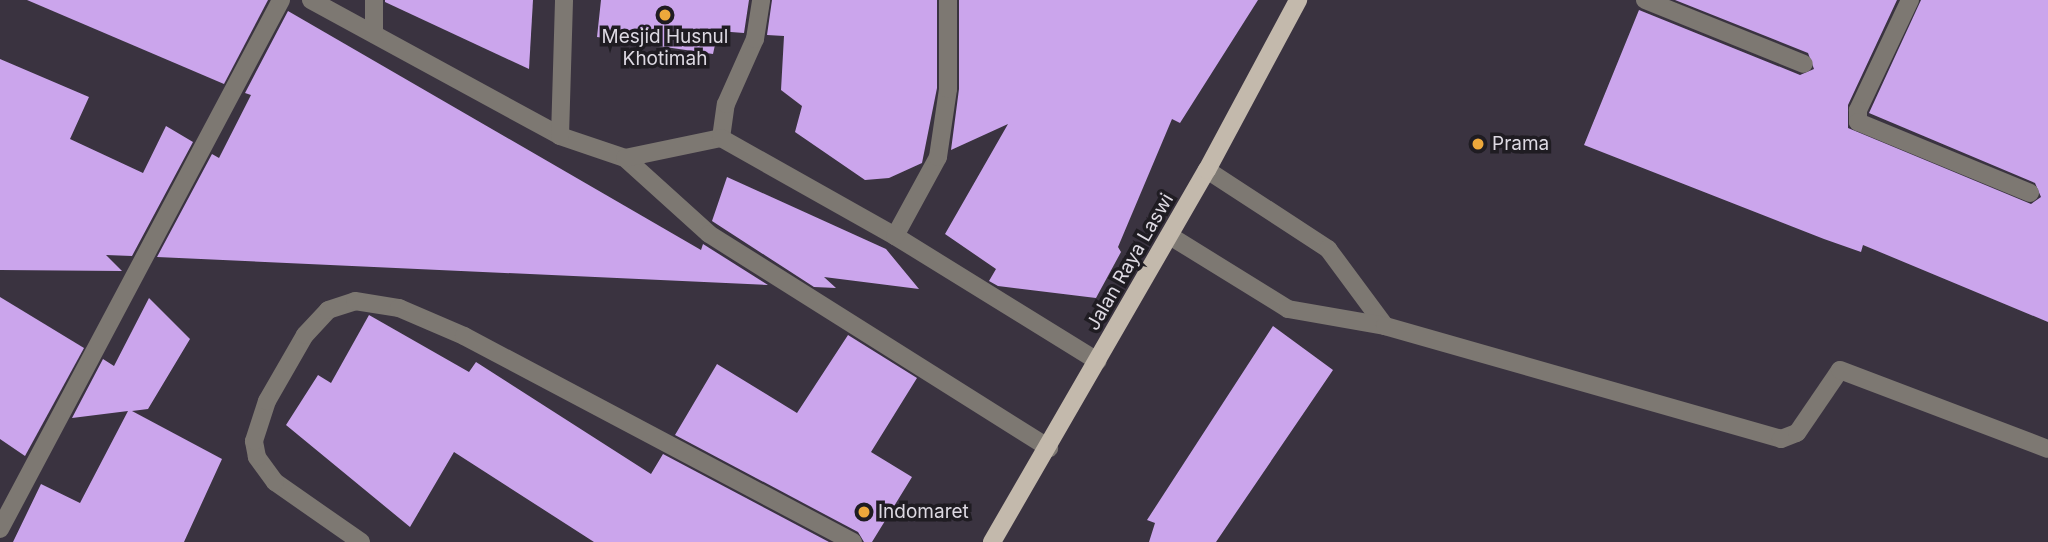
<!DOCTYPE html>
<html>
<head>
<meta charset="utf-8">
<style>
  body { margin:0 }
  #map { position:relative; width:2048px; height:542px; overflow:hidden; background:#3a3340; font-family:Inter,sans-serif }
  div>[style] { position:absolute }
  .building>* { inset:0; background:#cba5ec }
  .minor>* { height:18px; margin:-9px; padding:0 9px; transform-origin:9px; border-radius:9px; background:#7d7872 }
  .major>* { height:18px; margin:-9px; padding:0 9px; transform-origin:9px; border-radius:9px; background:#c3b9ac }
  .dots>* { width:19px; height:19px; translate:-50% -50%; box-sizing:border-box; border:4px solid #1f1c22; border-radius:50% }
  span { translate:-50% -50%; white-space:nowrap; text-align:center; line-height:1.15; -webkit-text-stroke:7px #1f1c22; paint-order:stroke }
  .poi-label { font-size:19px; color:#ddd9e2 }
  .left { translate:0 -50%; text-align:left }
  .street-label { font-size:19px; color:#ddd9e2 }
</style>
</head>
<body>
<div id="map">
  <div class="building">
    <i style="clip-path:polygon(27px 0,268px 0,224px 84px)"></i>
    <i style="clip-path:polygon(385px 0,533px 0,529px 69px,385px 2px)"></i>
    <i style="clip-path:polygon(601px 0,749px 0,744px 33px,718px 31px,713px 54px,597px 37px)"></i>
    <i style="clip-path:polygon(772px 0,937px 0,937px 88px,922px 163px,889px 178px,865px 180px,795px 132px,802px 106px,781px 90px,784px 36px,767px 35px)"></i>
    <i style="clip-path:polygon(959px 0,1258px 0,1180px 123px,1172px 119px,1118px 247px,1121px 252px,1096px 298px,998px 286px,989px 281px,996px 269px,945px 234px,1008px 124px,951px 150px,959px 89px)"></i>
    <i style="clip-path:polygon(1675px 0,1897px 0,1848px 105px,1848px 128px,2031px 204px,2041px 197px,2035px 183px,1869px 113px,1921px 0,2048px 0,2048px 322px,1863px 245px,1861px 252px,1824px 239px,1584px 145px,1639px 10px,1800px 75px,1814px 69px,1808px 53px)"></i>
    <i style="clip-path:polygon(288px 11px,701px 250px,703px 244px,768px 285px,157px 257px,212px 154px,219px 158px,251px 95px,245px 93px)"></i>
    <i style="clip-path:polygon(0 59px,89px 97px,70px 139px,143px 173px,166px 126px,193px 142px,132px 256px,106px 255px,122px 271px,0 270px)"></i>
    <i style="clip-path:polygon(727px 177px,886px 249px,919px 289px,824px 277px,836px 288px,814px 287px,712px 221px)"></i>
    <i style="clip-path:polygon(0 297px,84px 348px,25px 456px,0 439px)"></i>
    <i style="clip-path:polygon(149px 298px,190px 339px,148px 409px,132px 411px,222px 459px,184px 542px,13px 542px,41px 484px,80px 503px,128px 411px,72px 418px,103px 359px,114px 366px)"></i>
    <i style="clip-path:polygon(369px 315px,469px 372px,476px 362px,651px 474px,663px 454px,829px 542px,594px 542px,454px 452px,410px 527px,286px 425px,318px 375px,331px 383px)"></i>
    <i style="clip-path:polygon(1273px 326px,1333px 370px,1216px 542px,1149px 542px,1155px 523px,1147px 520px)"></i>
    <i style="clip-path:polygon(848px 335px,917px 378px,871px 452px,912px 477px,872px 542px,864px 542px,858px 532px,675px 435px,717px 364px,797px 413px)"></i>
  </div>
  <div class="minor">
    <i style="left:311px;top:0;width:284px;rotate:28.6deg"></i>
    <i style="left:560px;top:136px;width:69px;rotate:18.7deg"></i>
    <i style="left:625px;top:158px;width:113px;rotate:42.1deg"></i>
    <i style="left:709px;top:234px;width:402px;rotate:32.2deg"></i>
    <i style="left:1645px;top:0;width:171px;rotate:21.9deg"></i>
    <i style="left:1910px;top:0;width:122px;rotate:115.3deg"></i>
    <i style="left:1858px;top:110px;width:12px;rotate:90deg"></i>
    <i style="left:1858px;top:122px;width:186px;rotate:22.4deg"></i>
    <i style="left:374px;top:34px;width:34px;rotate:-90deg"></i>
    <i style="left:560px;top:136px;width:136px;rotate:-88.3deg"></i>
    <i style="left:721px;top:138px;width:34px;rotate:-82deg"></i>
    <i style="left:726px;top:104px;width:71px;rotate:-66deg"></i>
    <i style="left:755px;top:39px;width:39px;rotate:-81deg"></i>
    <i style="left:625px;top:158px;width:98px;rotate:-11.8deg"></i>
    <i style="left:721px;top:138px;width:200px;rotate:29.4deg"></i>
    <i style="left:895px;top:236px;width:238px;rotate:31.7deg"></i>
    <i style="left:1207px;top:170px;width:145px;rotate:33.1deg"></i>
    <i style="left:1328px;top:249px;width:96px;rotate:53.5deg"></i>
    <i style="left:895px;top:236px;width:90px;rotate:-61.4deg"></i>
    <i style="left:938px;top:157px;width:69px;rotate:-81.6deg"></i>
    <i style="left:948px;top:89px;width:89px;rotate:-90deg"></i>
    <i style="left:1170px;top:236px;width:139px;rotate:31.7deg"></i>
    <i style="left:1288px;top:309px;width:98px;rotate:9.9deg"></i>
    <i style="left:1385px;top:326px;width:412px;rotate:15.9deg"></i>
    <i style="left:1781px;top:439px;width:17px;rotate:-21deg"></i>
    <i style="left:1797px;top:433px;width:76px;rotate:-55.7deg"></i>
    <i style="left:1840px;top:370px;width:222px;rotate:20.8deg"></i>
    <i style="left:0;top:529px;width:599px;rotate:-62.02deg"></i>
    <i style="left:361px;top:542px;width:105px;rotate:-145.1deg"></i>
    <i style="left:275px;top:482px;width:31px;rotate:-126deg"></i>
    <i style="left:257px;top:457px;width:16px;rotate:-101deg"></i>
    <i style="left:254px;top:441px;width:42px;rotate:-72deg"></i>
    <i style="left:267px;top:401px;width:76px;rotate:-60.1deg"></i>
    <i style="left:305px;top:335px;width:34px;rotate:-47deg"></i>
    <i style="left:328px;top:310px;width:28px;rotate:-18deg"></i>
    <i style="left:355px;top:301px;width:45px;rotate:9deg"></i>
    <i style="left:399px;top:308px;width:71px;rotate:23.3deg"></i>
    <i style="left:464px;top:336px;width:440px;rotate:27.9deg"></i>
  </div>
  <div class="major">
    <i style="left:992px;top:542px;width:430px;rotate:-60deg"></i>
    <i style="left:1207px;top:170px;width:193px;rotate:-61.8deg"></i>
  </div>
  <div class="dots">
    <i style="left:665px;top:15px;background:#eda83b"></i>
    <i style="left:1478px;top:144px;background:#eda83b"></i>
    <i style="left:864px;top:512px;background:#eda83b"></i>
  </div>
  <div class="poi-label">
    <span style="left:665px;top:48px">Mesjid Husnul<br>Khotimah</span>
    <span class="left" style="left:1492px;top:144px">Prama</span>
    <span class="left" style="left:878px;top:512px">Indomaret</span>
  </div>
  <div class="street-label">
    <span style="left:1130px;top:262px;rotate:-60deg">Jalan Raya Laswi</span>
  </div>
</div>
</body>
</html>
